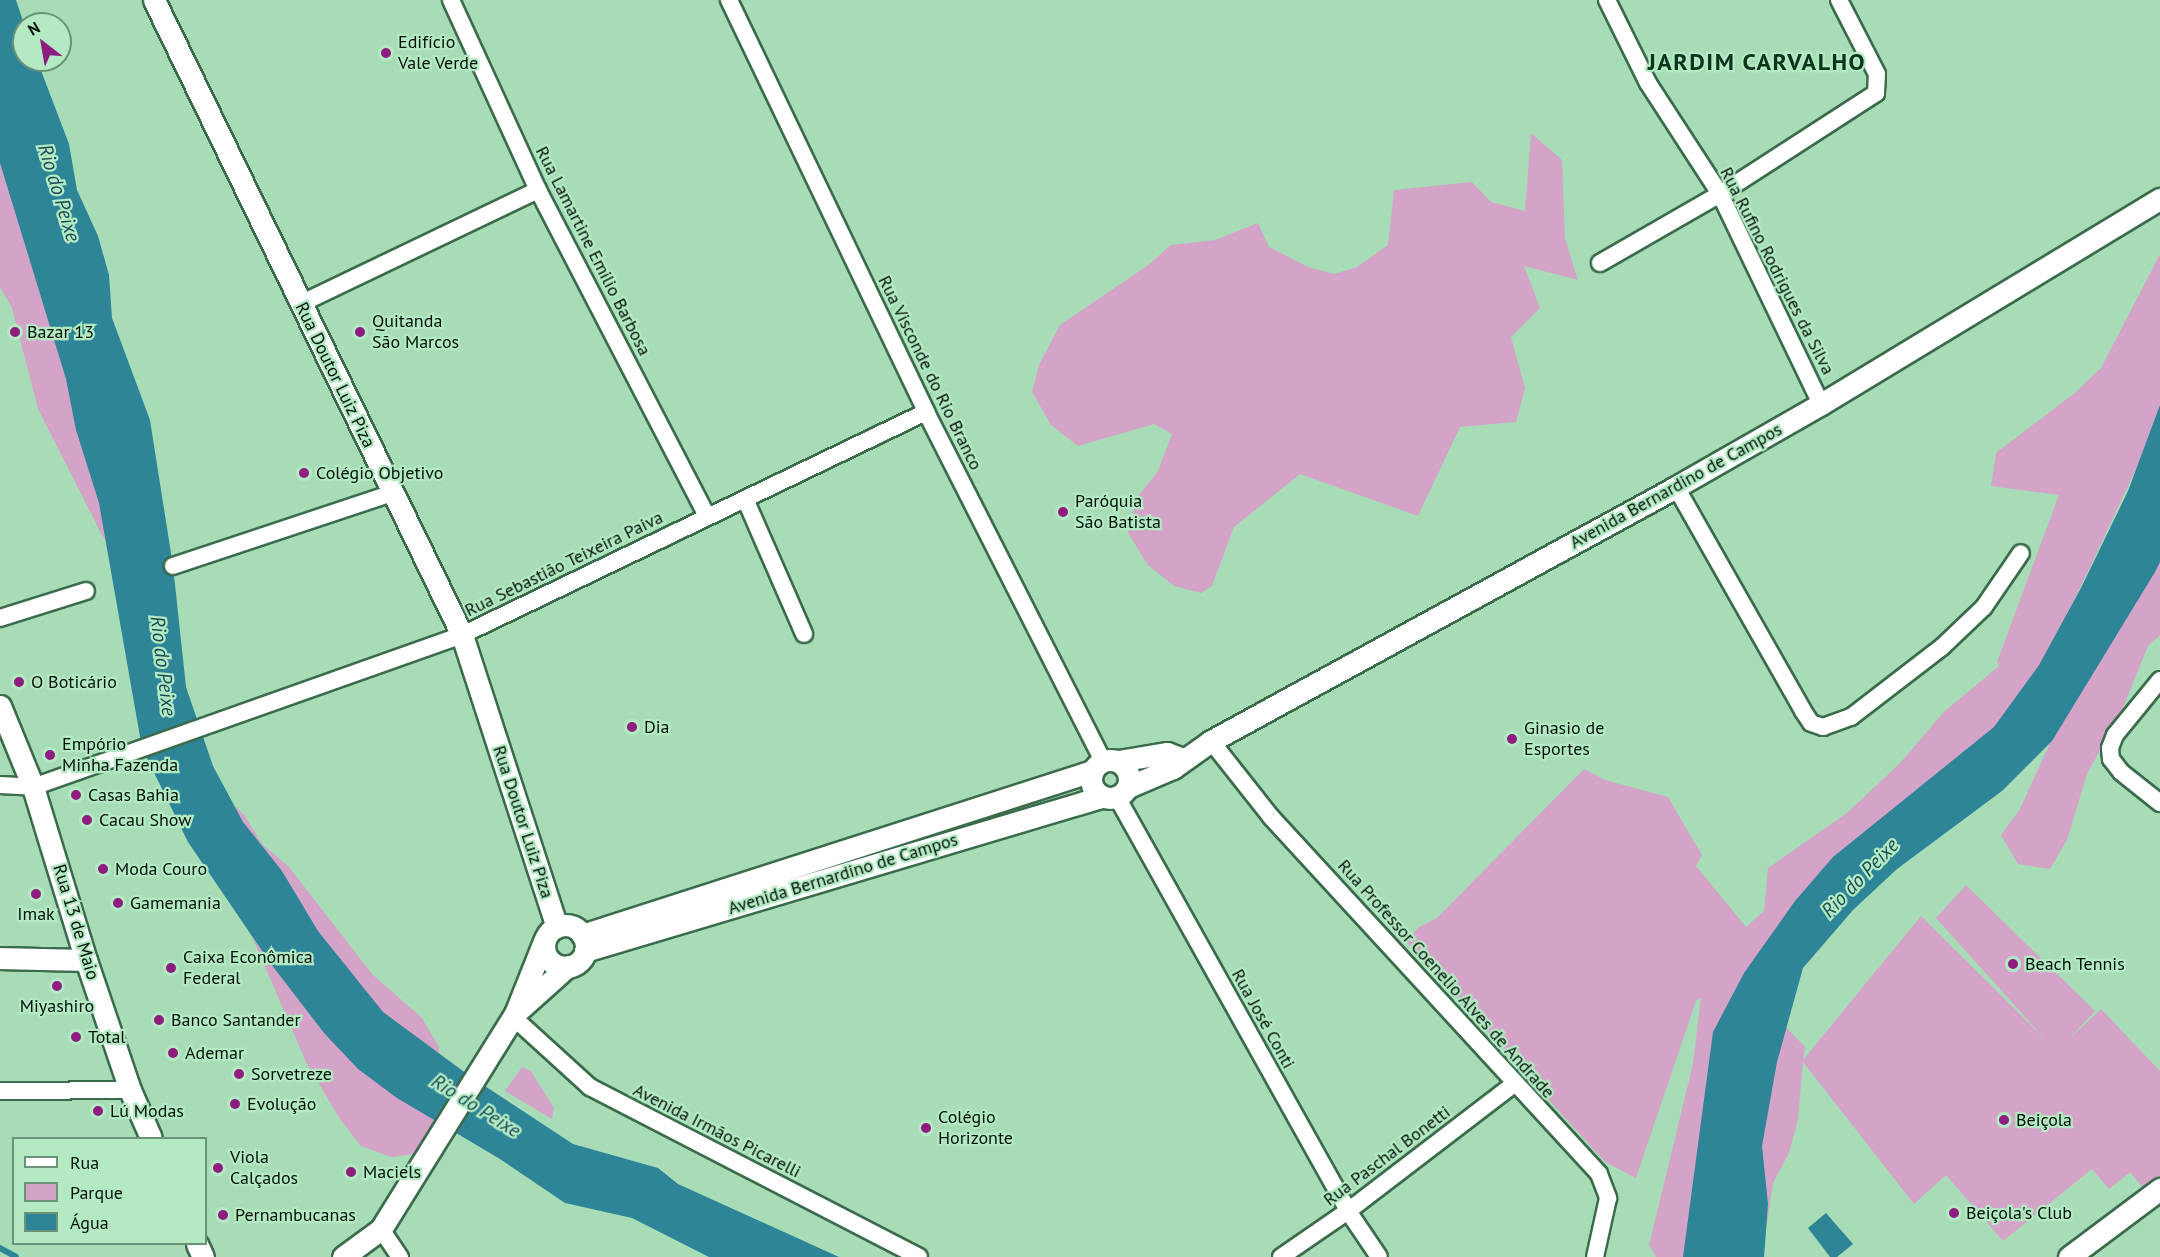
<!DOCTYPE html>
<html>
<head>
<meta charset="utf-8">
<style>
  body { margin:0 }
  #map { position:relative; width:2160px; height:1257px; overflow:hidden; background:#a7dcb7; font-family:"PT Sans",sans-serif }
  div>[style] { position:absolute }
  .green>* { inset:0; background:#d3a4c8 }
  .water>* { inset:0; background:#2d8597 }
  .stream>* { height:6px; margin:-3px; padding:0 3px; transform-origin:3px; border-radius:3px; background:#2d8597 }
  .roads { filter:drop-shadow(2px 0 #3a6c4c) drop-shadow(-2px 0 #3a6c4c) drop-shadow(0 2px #3a6c4c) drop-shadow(0 -2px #3a6c4c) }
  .minor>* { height:16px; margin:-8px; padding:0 8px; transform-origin:8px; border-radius:8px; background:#fff }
  .tertiary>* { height:21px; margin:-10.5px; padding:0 10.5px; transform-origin:10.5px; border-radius:10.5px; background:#fff }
  .tertiary>.ring { margin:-10.5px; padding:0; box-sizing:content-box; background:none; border:21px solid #fff; border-radius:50% }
  .dots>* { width:16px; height:16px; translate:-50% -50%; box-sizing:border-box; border:3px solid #b3eac4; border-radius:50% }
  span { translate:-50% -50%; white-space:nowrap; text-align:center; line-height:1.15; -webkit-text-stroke:4.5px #b3eac4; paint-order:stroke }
  .poi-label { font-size:18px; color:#001106 }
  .left { translate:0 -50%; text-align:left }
  .street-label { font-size:18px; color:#001106 }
  .water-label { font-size:20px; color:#1b4c56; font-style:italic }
  .district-label { font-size:24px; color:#0c341d; font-weight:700; letter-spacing:1.5px }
  .legend { position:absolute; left:12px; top:1137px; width:195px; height:108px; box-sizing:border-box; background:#b3eac4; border:2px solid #6b9378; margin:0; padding:8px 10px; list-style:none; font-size:18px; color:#001106 }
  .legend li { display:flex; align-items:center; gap:12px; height:30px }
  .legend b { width:30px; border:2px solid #6b9378 }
  .north { position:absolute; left:12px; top:12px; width:60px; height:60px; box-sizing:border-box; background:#b3eac4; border:2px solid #6b9378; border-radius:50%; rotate:329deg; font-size:16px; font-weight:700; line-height:24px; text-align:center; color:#001106 }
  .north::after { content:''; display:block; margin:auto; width:21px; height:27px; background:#8e1d7f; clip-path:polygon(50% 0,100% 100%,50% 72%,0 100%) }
</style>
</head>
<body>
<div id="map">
  <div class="green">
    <i style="clip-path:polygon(0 97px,129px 565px,103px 537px,38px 409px,12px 308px,0 287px)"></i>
    <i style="clip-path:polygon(1531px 133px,1562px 160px,1565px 238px,1578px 280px,1524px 266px,1540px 308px,1511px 337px,1525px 388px,1516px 422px,1460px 427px,1418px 516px,1300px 474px,1234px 527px,1212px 586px,1201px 593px,1174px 586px,1148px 565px,1128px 533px,1137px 498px,1158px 471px,1172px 434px,1154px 424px,1078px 446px,1051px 425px,1032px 392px,1039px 365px,1060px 325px,1147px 266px,1171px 245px,1215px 240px,1258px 223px,1269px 247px,1308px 267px,1334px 274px,1357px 267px,1388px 245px,1394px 190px,1472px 182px,1491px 202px,1525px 211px)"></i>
    <i style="clip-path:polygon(2160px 254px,2160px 418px,2026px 703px,1826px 884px,1781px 1022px,1805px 1047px,1803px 1060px,1921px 916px,2045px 1039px,1936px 918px,1966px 885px,2095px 1011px,2068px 1040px,2101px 1009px,2160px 1071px,2160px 1178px,2145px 1190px,2130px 1172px,2109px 1189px,2092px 1169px,2003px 1241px,1946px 1175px,1914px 1204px,1803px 1062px,1798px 1119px,1789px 1153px,1773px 1183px,1762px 1257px,1656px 1257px,1649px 1245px,1693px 1064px,1701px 997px,1696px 1001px,1636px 1178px,1605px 1162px,1406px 941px,1419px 927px,1437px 918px,1584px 769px,1605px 780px,1668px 797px,1702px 855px,1696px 866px,1746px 927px,1764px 911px,1768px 868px,1847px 813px,1900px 763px,1944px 712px,1999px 666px,1997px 662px,2059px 495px,1991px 486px,1996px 453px,2076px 392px,2101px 368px)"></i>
    <i style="clip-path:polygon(2160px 502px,2160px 635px,2148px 646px,2122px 710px,2087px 774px,2067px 840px,2050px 869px,2018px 864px,2001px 835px,2020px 809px)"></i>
    <i style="clip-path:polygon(165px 755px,196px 766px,245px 816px,262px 844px,289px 867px,372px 974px,422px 1018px,439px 1047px,434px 1122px,423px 1153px,391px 1157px,361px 1146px,340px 1119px,306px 1062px,224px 871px,207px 842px,151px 770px)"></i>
    <i style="clip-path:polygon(522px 1067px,531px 1071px,554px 1108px,552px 1119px,505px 1091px)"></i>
  </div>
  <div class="water">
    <i style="clip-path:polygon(0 0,16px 0,24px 24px,24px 60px,37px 60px,69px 144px,77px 190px,98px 236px,109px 275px,112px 318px,150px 420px,173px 566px,186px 687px,213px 766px,243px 822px,282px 871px,318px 931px,383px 1012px,471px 1077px,573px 1144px,658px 1168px,678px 1184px,839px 1257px,709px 1257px,632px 1218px,565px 1203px,500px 1159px,397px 1098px,358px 1069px,324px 1033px,271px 964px,188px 842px,142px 748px,99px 503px,76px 430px,66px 379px,0 163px)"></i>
    <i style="clip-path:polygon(2160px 405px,2160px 562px,2155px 572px,2052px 741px,2002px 791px,1897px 869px,1853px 910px,1803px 968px,1777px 1062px,1762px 1146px,1768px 1204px,1764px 1257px,1683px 1257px,1713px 1032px,1744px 973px,1795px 901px,1833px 857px,1994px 727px,2039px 665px,2081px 588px,2128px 491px)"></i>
    <i style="clip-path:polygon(1826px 1213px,1853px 1244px,1837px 1257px,1830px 1257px,1808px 1228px)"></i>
  </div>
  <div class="stream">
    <i style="left:0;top:1248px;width:18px;rotate:29deg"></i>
  </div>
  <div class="roads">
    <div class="minor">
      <i style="left:451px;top:0;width:209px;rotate:65.4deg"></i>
      <i style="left:538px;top:190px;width:367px;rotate:62.6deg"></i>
      <i style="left:729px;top:0;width:457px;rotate:64.4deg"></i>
      <i style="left:926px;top:412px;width:391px;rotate:63.1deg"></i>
      <i style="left:1607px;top:0;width:93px;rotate:63.7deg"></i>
      <i style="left:1648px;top:83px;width:132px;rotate:57deg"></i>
      <i style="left:1720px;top:194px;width:233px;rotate:64.3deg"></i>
      <i style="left:1600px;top:263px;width:138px;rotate:-29.9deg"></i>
      <i style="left:1720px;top:194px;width:186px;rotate:-32.9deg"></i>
      <i style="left:1876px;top:93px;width:19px;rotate:-87deg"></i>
      <i style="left:1877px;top:74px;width:83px;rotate:-117.2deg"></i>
      <i style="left:300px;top:304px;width:264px;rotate:-25.6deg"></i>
      <i style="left:1676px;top:487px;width:257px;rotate:60.4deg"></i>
      <i style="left:1803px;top:711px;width:14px;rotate:56deg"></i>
      <i style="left:1811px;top:723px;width:13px;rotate:18deg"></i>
      <i style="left:1823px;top:727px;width:30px;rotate:-20deg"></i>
      <i style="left:1851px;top:717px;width:115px;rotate:-37.6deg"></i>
      <i style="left:1942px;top:647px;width:58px;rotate:-43.6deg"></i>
      <i style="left:1984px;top:607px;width:65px;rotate:-55.6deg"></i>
      <i style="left:746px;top:501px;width:145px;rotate:66.4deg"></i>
      <i style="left:173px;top:566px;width:232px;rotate:-18.4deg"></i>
      <i style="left:0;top:618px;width:90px;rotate:-17.4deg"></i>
      <i style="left:2160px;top:680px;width:71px;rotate:129.3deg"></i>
      <i style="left:2115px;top:735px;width:14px;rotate:111deg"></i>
      <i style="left:2110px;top:748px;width:11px;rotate:85deg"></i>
      <i style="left:2111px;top:759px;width:16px;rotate:52deg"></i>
      <i style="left:2121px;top:772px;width:50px;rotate:38.5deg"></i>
      <i style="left:1211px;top:741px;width:97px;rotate:51.7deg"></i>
      <i style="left:1271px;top:817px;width:485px;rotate:47.4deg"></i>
      <i style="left:1599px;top:1174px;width:26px;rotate:69deg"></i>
      <i style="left:1608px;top:1198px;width:60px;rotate:102.4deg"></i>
      <i style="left:0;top:785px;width:33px;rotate:3deg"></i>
      <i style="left:33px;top:787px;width:455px;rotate:-19.5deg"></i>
      <i style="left:462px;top:635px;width:515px;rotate:-25.67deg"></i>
      <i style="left:1117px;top:797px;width:474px;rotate:60.8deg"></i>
      <i style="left:1348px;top:1211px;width:55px;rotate:56deg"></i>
      <i style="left:513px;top:1017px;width:104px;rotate:42.3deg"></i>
      <i style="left:590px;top:1087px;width:370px;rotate:27.3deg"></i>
      <i style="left:0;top:1091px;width:130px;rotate:-0.4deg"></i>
      <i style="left:381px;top:1229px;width:34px;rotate:56deg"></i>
      <i style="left:1281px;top:1257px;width:81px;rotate:-34.5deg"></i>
      <i style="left:1348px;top:1211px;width:209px;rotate:-37.4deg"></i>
    </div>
    <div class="tertiary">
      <i style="left:154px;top:0;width:706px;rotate:64.12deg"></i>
      <i style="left:462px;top:635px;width:307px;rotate:72deg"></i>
      <i style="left:0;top:706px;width:87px;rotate:67.8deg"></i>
      <i style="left:33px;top:787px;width:181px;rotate:73deg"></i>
      <i style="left:86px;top:960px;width:137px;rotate:71.3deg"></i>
      <i style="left:130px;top:1090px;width:52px;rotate:66.4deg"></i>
      <i class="ring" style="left:1091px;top:760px;width:17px;height:17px"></i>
      <i style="left:1118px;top:761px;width:50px;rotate:-9.3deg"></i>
      <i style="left:1167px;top:753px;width:17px;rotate:21deg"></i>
      <i style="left:1128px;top:787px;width:49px;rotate:-22.9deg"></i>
      <i style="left:1173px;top:768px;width:47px;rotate:-35.4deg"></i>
      <i style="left:1211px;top:741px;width:530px;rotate:-28.64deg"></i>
      <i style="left:1676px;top:487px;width:167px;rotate:-29.8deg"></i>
      <i style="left:1821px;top:404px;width:396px;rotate:-31.2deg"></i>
      <i class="ring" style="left:544px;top:925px;width:21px;height:21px"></i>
      <i style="left:582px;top:935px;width:536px;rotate:-17.83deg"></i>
      <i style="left:585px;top:951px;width:538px;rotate:-16.62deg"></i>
      <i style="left:0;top:958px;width:86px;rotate:1.3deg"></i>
      <i style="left:520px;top:1009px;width:64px;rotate:-41.9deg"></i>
      <i style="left:197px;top:1244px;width:14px;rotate:65deg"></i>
      <i style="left:343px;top:1257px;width:47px;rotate:-36.4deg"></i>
      <i style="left:381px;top:1229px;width:253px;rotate:-58.1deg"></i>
      <i style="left:515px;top:1014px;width:79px;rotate:-68.3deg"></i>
      <i style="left:2069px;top:1257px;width:114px;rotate:-36.8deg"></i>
    </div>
  </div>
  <div class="dots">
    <i style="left:386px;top:53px;background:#8e1d7f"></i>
    <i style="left:15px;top:332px;background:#8e1d7f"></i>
    <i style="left:360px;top:332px;background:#8e1d7f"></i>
    <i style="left:304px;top:473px;background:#8e1d7f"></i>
    <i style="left:1063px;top:512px;background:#8e1d7f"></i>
    <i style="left:19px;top:682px;background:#8e1d7f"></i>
    <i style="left:632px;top:727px;background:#8e1d7f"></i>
    <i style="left:1512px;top:739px;background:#8e1d7f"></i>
    <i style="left:50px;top:755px;background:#8e1d7f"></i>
    <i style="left:76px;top:795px;background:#8e1d7f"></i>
    <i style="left:87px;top:820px;background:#8e1d7f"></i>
    <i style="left:103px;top:869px;background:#8e1d7f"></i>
    <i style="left:36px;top:894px;background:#8e1d7f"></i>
    <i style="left:118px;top:903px;background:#8e1d7f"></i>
    <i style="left:2013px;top:964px;background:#8e1d7f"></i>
    <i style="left:171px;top:968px;background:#8e1d7f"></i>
    <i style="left:57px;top:986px;background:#8e1d7f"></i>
    <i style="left:159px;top:1020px;background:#8e1d7f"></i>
    <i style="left:76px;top:1037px;background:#8e1d7f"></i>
    <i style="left:173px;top:1053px;background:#8e1d7f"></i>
    <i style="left:239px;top:1074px;background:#8e1d7f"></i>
    <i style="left:235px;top:1104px;background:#8e1d7f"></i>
    <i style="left:98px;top:1111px;background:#8e1d7f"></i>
    <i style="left:2004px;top:1120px;background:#8e1d7f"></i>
    <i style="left:926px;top:1128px;background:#8e1d7f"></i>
    <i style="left:218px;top:1168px;background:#8e1d7f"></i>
    <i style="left:351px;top:1172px;background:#8e1d7f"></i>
    <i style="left:1954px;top:1213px;background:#8e1d7f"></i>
    <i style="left:223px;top:1215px;background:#8e1d7f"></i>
  </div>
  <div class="poi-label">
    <span class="left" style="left:398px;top:53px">Edifício<br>Vale Verde</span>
    <span class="left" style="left:372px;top:332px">Quitanda<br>São Marcos</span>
    <span class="left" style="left:27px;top:332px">Bazar 13</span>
    <span class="left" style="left:316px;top:473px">Colégio Objetivo</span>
    <span class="left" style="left:1075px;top:512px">Paróquia<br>São Batista</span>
    <span class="left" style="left:31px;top:682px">O Boticário</span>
    <span class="left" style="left:644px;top:727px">Dia</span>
    <span class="left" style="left:1524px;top:739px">Ginasio de<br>Esportes</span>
    <span class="left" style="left:62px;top:755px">Empório<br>Minha Fazenda</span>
    <span class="left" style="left:88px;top:795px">Casas Bahia</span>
    <span class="left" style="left:99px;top:820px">Cacau Show</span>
    <span class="left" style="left:115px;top:869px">Moda Couro</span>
    <span class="left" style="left:130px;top:903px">Gamemania</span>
    <span style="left:36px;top:914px">Imak</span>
    <span class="left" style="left:183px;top:968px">Caixa Econômica<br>Federal</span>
    <span class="left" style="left:2025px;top:964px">Beach Tennis</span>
    <span style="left:57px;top:1006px">Miyashiro</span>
    <span class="left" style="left:171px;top:1020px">Banco Santander</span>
    <span class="left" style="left:88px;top:1037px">Total</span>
    <span class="left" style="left:185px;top:1053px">Ademar</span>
    <span class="left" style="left:251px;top:1074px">Sorvetreze</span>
    <span class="left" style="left:247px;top:1104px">Evolução</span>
    <span class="left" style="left:110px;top:1111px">Lú Modas</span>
    <span class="left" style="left:938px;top:1128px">Colégio<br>Horizonte</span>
    <span class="left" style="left:2016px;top:1120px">Beiçola</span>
    <span class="left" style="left:230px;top:1168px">Viola<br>Calçados</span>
    <span class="left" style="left:363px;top:1172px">Maciels</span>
    <span class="left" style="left:1966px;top:1213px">Beiçola's Club</span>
    <span class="left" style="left:235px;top:1215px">Pernambucanas</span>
  </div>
  <div class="street-label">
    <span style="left:593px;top:251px;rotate:63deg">Rua Lamartine Emilio Barbosa</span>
    <span style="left:1777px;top:271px;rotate:63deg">Rua Rufino Rodrigues da Silva</span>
    <span style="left:930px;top:373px;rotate:64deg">Rua Visconde do Rio Branco</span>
    <span style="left:335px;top:375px;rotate:64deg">Rua Doutor Luiz Piza</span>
    <span style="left:1676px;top:486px;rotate:-29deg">Avenida Bernardino de Campos</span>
    <span style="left:564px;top:564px;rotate:-26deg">Rua Sebastião Teixeira Paiva</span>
    <span style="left:523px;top:822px;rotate:72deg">Rua Doutor Luiz Piza</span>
    <span style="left:843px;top:874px;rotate:-17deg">Avenida Bernardino de Campos</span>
    <span style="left:76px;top:922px;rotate:73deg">Rua 13 de Maio</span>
    <span style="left:1446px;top:979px;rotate:48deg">Rua Professor Coenelio Alves de Andrade</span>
    <span style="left:1263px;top:1019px;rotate:61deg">Rua José Conti</span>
    <span style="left:717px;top:1131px;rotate:27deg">Avenida Irmãos Picarelli</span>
    <span style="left:1387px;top:1156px;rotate:-37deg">Rua Paschal Bonetti</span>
  </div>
  <div class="water-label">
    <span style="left:59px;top:193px;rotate:73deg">Rio do Peixe</span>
    <span style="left:163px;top:666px;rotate:83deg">Rio do Peixe</span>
    <span style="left:1860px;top:878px;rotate:-46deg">Rio do Peixe</span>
    <span style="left:476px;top:1106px;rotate:32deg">Rio do Peixe</span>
  </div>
  <div class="district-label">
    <span style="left:1757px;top:62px">JARDIM CARVALHO</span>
  </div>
  <ul class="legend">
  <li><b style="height:8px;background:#fff"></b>Rua</li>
  <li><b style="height:16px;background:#d3a4c8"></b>Parque</li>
  <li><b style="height:16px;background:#2d8597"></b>Água</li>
  </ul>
  <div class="north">N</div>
</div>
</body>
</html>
